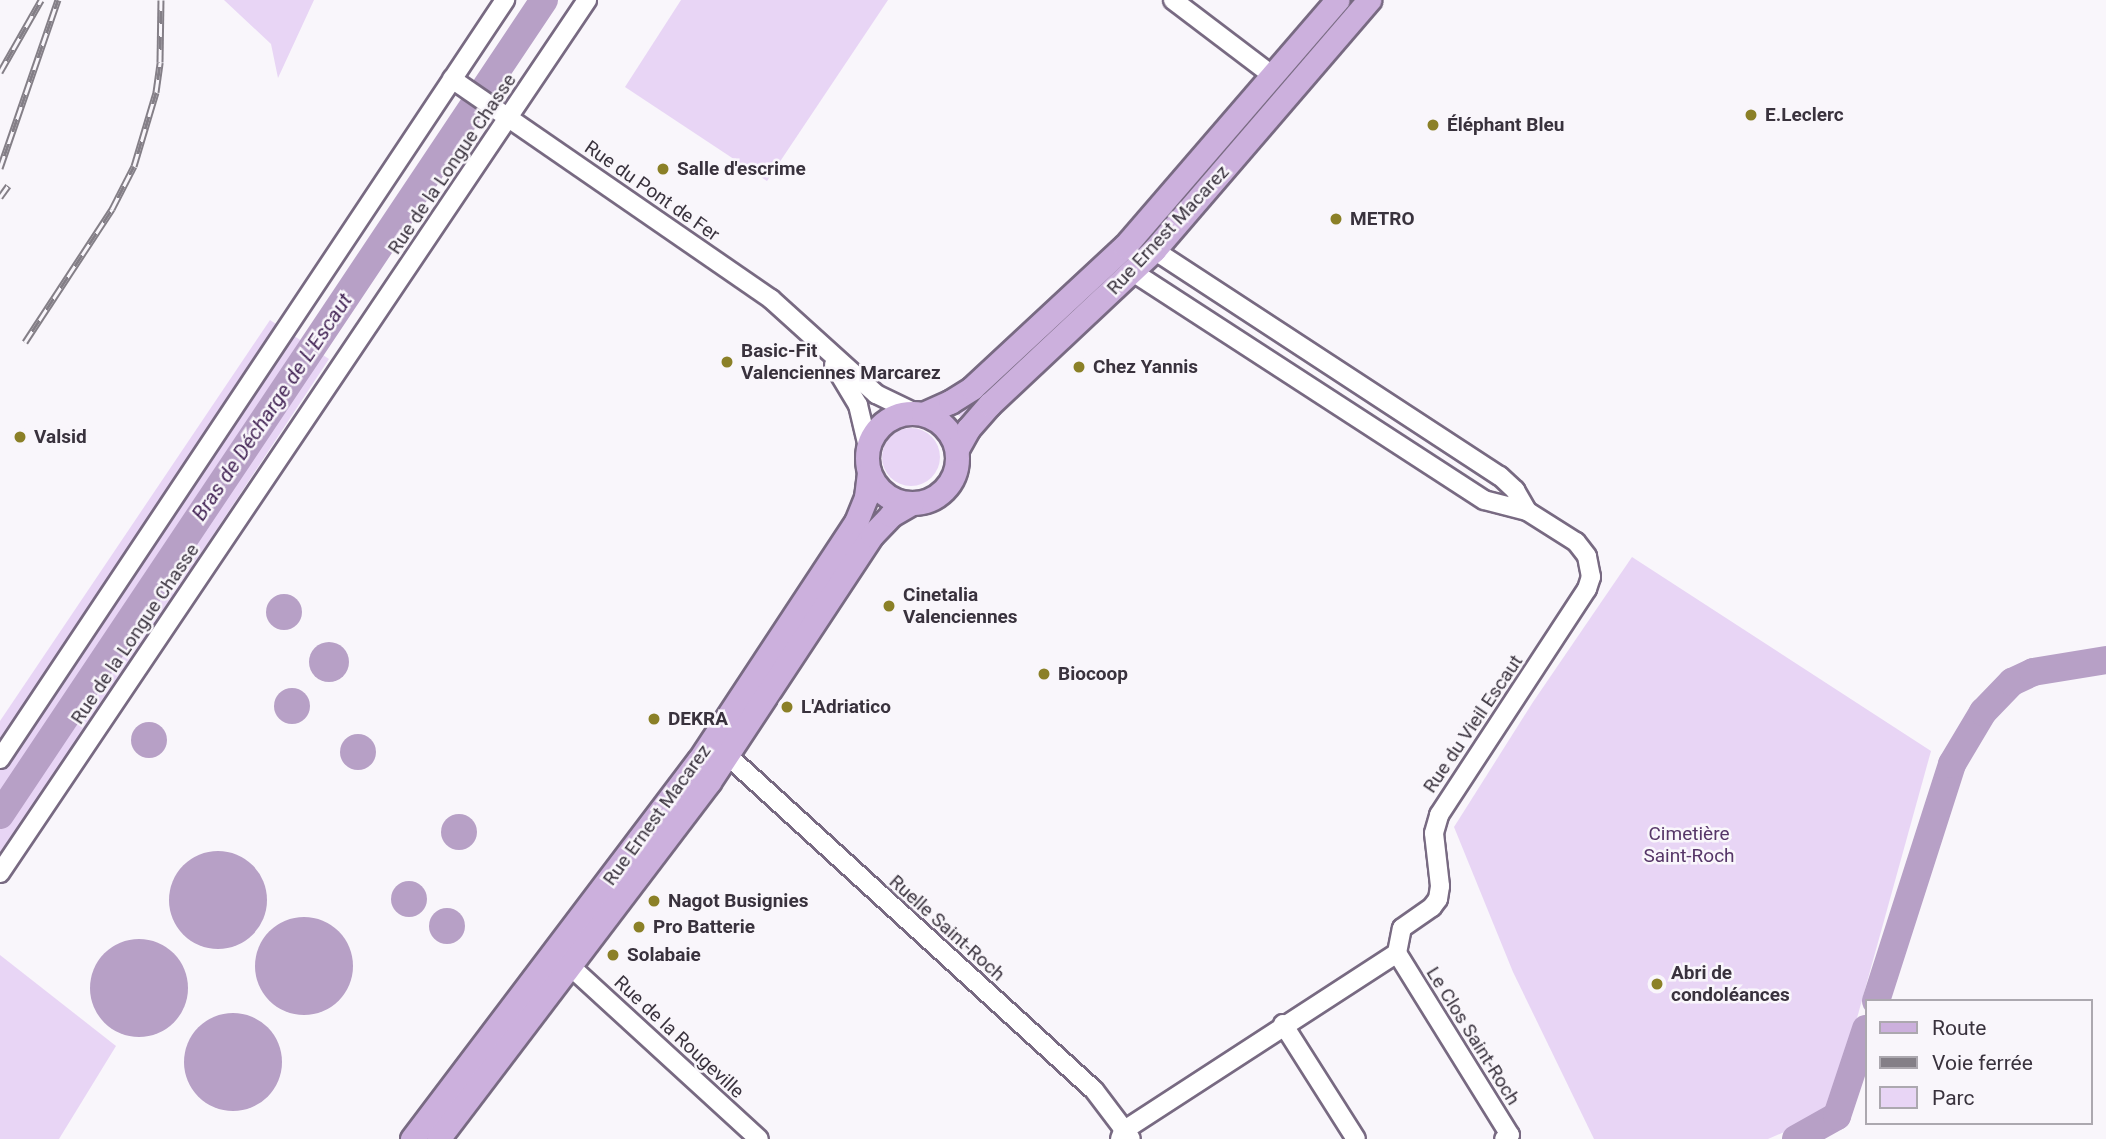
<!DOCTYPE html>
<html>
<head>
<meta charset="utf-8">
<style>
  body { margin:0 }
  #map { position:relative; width:2106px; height:1139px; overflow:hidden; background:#f9f6fb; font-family:Roboto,sans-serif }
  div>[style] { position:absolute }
  .green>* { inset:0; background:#e8d5f5 }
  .round { border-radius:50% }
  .water>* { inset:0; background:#b7a0c6 }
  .river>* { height:28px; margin:-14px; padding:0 14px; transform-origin:14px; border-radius:14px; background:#b7a0c6 }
  .roads { filter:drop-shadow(2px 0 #786a82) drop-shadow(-2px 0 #786a82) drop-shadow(0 2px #786a82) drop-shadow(0 -2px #786a82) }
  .minor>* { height:18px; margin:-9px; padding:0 9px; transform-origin:9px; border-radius:9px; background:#fff }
  .major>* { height:23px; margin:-11.5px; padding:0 11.5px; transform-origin:11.5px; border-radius:11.5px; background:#ccb0dd }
  .major>.ring { margin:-11.5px; padding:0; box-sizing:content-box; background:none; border:23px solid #ccb0dd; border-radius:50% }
  .rail>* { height:7px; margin-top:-3.5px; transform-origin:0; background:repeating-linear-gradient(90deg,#f9f6fb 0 13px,#847f87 0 26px); box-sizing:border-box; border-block:2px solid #847f87 }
  .dots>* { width:19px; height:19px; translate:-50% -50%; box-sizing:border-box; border:4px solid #f9f6fb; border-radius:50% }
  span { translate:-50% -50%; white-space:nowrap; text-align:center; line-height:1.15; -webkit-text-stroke:5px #f9f6fb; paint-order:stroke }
  .poi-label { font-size:19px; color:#39323d; font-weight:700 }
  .left { translate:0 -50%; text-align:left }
  .street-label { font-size:19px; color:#39323d }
  .park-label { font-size:19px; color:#563668 }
  .water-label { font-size:21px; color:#442556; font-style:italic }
  .legend { position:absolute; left:1865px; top:999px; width:228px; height:126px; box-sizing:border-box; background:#f9f6fb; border:2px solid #aca8af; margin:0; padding:9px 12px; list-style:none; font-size:21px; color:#39323d }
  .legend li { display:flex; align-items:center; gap:14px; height:35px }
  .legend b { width:35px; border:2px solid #aca8af }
</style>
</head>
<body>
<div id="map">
  <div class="green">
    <i style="clip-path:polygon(224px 0,314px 0,278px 78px,271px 44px)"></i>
    <i style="clip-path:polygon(681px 0,888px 0,767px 181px,625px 87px)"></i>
    <i style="clip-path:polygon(1259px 105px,1265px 110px,1189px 201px,963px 420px,954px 410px)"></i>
    <i style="clip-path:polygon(270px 320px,329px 359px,0 859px,0 721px)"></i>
    <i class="round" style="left:882px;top:428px;width:58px;height:58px"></i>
    <i style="clip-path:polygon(1632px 557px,1931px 751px,1831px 1112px,1768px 1139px,1594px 1139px,1513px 972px,1454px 827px,1533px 702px)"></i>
    <i style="clip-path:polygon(0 955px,116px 1046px,59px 1139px,0 1139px)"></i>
  </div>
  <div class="water">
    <i class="round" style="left:266px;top:594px;width:36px;height:36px"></i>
    <i class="round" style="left:309px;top:642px;width:40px;height:40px"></i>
    <i class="round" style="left:274px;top:688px;width:36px;height:36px"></i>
    <i class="round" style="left:131px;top:722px;width:36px;height:36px"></i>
    <i class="round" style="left:340px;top:734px;width:36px;height:36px"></i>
    <i class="round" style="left:441px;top:814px;width:36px;height:36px"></i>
    <i class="round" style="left:169px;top:851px;width:98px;height:98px"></i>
    <i class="round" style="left:391px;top:881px;width:36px;height:36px"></i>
    <i class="round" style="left:429px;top:908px;width:36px;height:36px"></i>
    <i class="round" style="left:255px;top:917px;width:98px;height:98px"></i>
    <i class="round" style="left:90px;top:939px;width:98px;height:98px"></i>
    <i class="round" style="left:184px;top:1013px;width:98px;height:98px"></i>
  </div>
  <div class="river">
    <i style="left:0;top:815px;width:980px;rotate:-56.28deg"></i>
    <i style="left:1876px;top:1001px;width:249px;rotate:-72.2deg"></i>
    <i style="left:1952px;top:764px;width:61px;rotate:-59.2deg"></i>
    <i style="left:1983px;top:712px;width:42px;rotate:-46deg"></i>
    <i style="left:2012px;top:682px;width:23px;rotate:-25deg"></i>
    <i style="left:2033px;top:672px;width:74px;rotate:-9.3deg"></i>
    <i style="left:1796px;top:1139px;width:47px;rotate:-29.3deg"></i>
    <i style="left:1837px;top:1116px;width:92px;rotate:-71.6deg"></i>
  </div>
  <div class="roads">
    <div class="minor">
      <i style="left:1173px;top:0;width:126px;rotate:37.2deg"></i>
      <i style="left:452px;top:79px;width:388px;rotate:34.6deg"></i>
      <i style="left:771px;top:299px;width:142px;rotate:42.1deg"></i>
      <i style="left:876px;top:394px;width:41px;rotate:25.9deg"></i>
      <i style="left:1154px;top:250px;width:413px;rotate:33.2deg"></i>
      <i style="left:1500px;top:476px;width:21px;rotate:43deg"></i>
      <i style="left:1515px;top:490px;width:24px;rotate:60deg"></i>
      <i style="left:834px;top:365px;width:47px;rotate:59deg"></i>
      <i style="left:858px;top:405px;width:43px;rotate:76.6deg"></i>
      <i style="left:727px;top:755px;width:497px;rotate:42.4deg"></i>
      <i style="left:1094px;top:1090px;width:61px;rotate:52.9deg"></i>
      <i style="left:0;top:759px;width:912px;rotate:-56.36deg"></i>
      <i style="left:0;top:873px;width:1052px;rotate:-56.08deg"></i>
      <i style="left:1397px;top:953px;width:214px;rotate:58.2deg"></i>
      <i style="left:1510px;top:1135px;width:7px;rotate:146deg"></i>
      <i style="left:570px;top:966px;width:256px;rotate:42.5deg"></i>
      <i style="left:1283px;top:1024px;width:136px;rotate:57.6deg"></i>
      <i style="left:1120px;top:1139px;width:9px;rotate:-69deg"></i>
      <i style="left:1123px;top:1131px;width:327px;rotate:-33deg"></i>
      <i style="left:1397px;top:953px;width:25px;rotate:-79deg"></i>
      <i style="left:1402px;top:928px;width:37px;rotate:-35deg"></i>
      <i style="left:1432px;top:907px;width:10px;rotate:-53deg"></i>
      <i style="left:1438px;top:899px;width:13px;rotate:-81deg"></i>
      <i style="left:1440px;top:886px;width:53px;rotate:-96.5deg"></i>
      <i style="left:1434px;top:833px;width:19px;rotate:-74deg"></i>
      <i style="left:1439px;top:815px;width:270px;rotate:-56.8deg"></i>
      <i style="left:1587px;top:589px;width:13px;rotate:-72deg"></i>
      <i style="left:1591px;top:577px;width:21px;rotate:-101deg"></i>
      <i style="left:1587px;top:556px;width:18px;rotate:-128deg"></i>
      <i style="left:1576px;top:542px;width:58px;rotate:-147.7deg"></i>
      <i style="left:1527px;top:511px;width:44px;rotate:-165.7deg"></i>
      <i style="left:1484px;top:500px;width:419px;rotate:-147deg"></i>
    </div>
    <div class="major">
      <i class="ring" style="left:867px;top:413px;width:67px;height:67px"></i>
      <i style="left:923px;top:414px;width:30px;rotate:-24deg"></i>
      <i style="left:950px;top:402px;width:26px;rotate:-32deg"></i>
      <i style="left:972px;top:388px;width:209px;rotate:-42.9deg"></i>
      <i style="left:1125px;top:246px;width:325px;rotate:-49.2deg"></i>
      <i style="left:957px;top:449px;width:23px;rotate:-61deg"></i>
      <i style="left:968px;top:429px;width:33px;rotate:-49deg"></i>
      <i style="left:990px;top:404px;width:225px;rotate:-43.2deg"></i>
      <i style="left:1154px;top:250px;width:330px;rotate:-49.3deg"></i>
      <i style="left:412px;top:1139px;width:475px;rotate:-52.9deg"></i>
      <i style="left:699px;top:760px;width:285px;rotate:-56.6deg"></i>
      <i style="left:856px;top:522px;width:27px;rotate:-68deg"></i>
      <i style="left:866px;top:497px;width:25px;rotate:-83deg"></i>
      <i style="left:438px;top:1139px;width:448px;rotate:-52.8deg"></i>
      <i style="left:709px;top:782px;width:296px;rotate:-56.6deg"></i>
      <i style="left:872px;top:535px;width:28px;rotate:-46deg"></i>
      <i style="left:891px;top:515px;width:24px;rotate:-30deg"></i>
    </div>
  </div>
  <div class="rail">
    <i style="left:0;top:72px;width:83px;rotate:-60.3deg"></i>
    <i style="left:0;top:168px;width:178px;rotate:-71deg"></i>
    <i style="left:0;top:197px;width:14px;rotate:-54deg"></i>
    <i style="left:25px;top:342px;width:159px;rotate:-56.8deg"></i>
    <i style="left:112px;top:209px;width:48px;rotate:-62.9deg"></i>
    <i style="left:134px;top:166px;width:77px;rotate:-73.4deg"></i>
    <i style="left:156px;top:92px;width:30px;rotate:-82deg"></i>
    <i style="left:160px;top:62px;width:62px;rotate:-89.1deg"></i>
  </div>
  <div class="dots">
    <i style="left:1751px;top:115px;background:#8b8027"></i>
    <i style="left:1433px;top:125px;background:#8b8027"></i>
    <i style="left:663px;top:169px;background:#8b8027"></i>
    <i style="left:1336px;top:219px;background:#8b8027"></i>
    <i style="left:727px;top:362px;background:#8b8027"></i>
    <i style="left:1079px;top:367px;background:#8b8027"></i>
    <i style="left:20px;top:437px;background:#8b8027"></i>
    <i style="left:889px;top:606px;background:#8b8027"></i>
    <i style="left:1044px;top:674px;background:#8b8027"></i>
    <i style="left:787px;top:707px;background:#8b8027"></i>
    <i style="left:654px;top:719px;background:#8b8027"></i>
    <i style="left:654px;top:901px;background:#8b8027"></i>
    <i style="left:639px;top:927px;background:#8b8027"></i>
    <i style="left:613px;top:955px;background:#8b8027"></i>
    <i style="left:1657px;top:984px;background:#8b8027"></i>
  </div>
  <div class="poi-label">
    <span class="left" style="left:1765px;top:115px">E.Leclerc</span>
    <span class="left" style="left:1447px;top:125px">Éléphant Bleu</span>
    <span class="left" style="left:677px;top:169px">Salle d'escrime</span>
    <span class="left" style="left:1350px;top:219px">METRO</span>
    <span class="left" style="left:741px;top:362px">Basic-Fit<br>Valenciennes Marcarez</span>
    <span class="left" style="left:1093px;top:367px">Chez Yannis</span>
    <span class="left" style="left:34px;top:437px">Valsid</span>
    <span class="left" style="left:903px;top:606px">Cinetalia<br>Valenciennes</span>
    <span class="left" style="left:1058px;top:674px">Biocoop</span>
    <span class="left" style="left:801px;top:707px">L'Adriatico</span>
    <span class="left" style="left:668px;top:719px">DEKRA</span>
    <span class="left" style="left:668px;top:901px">Nagot Busignies</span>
    <span class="left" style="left:653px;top:927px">Pro Batterie</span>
    <span class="left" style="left:627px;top:955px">Solabaie</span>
    <span class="left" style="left:1671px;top:984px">Abri de<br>condoléances</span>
  </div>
  <div class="street-label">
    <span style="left:452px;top:164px;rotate:-56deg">Rue de la Longue Chasse</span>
    <span style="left:652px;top:191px;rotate:35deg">Rue du Pont de Fer</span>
    <span style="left:1168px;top:230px;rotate:-47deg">Rue Ernest Macarez</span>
    <span style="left:135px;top:634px;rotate:-56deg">Rue de la Longue Chasse</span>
    <span style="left:1473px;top:724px;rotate:-56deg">Rue du Vieil Escaut</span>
    <span style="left:657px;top:815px;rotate:-54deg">Rue Ernest Macarez</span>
    <span style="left:947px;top:928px;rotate:42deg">Ruelle Saint-Roch</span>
    <span style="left:1473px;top:1036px;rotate:58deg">Le Clos Saint-Roch</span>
    <span style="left:679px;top:1037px;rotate:43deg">Rue de la Rougeville</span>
  </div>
  <div class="park-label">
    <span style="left:1689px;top:845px">Cimetière<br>Saint-Roch</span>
  </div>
  <div class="water-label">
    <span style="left:272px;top:407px;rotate:-56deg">Bras de Décharge de L'Escaut</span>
  </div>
  <ul class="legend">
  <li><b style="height:9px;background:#ccb0dd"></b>Route</li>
  <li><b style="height:9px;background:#847f87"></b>Voie ferrée</li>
  <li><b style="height:19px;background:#e8d5f5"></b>Parc</li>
  </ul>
</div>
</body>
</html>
